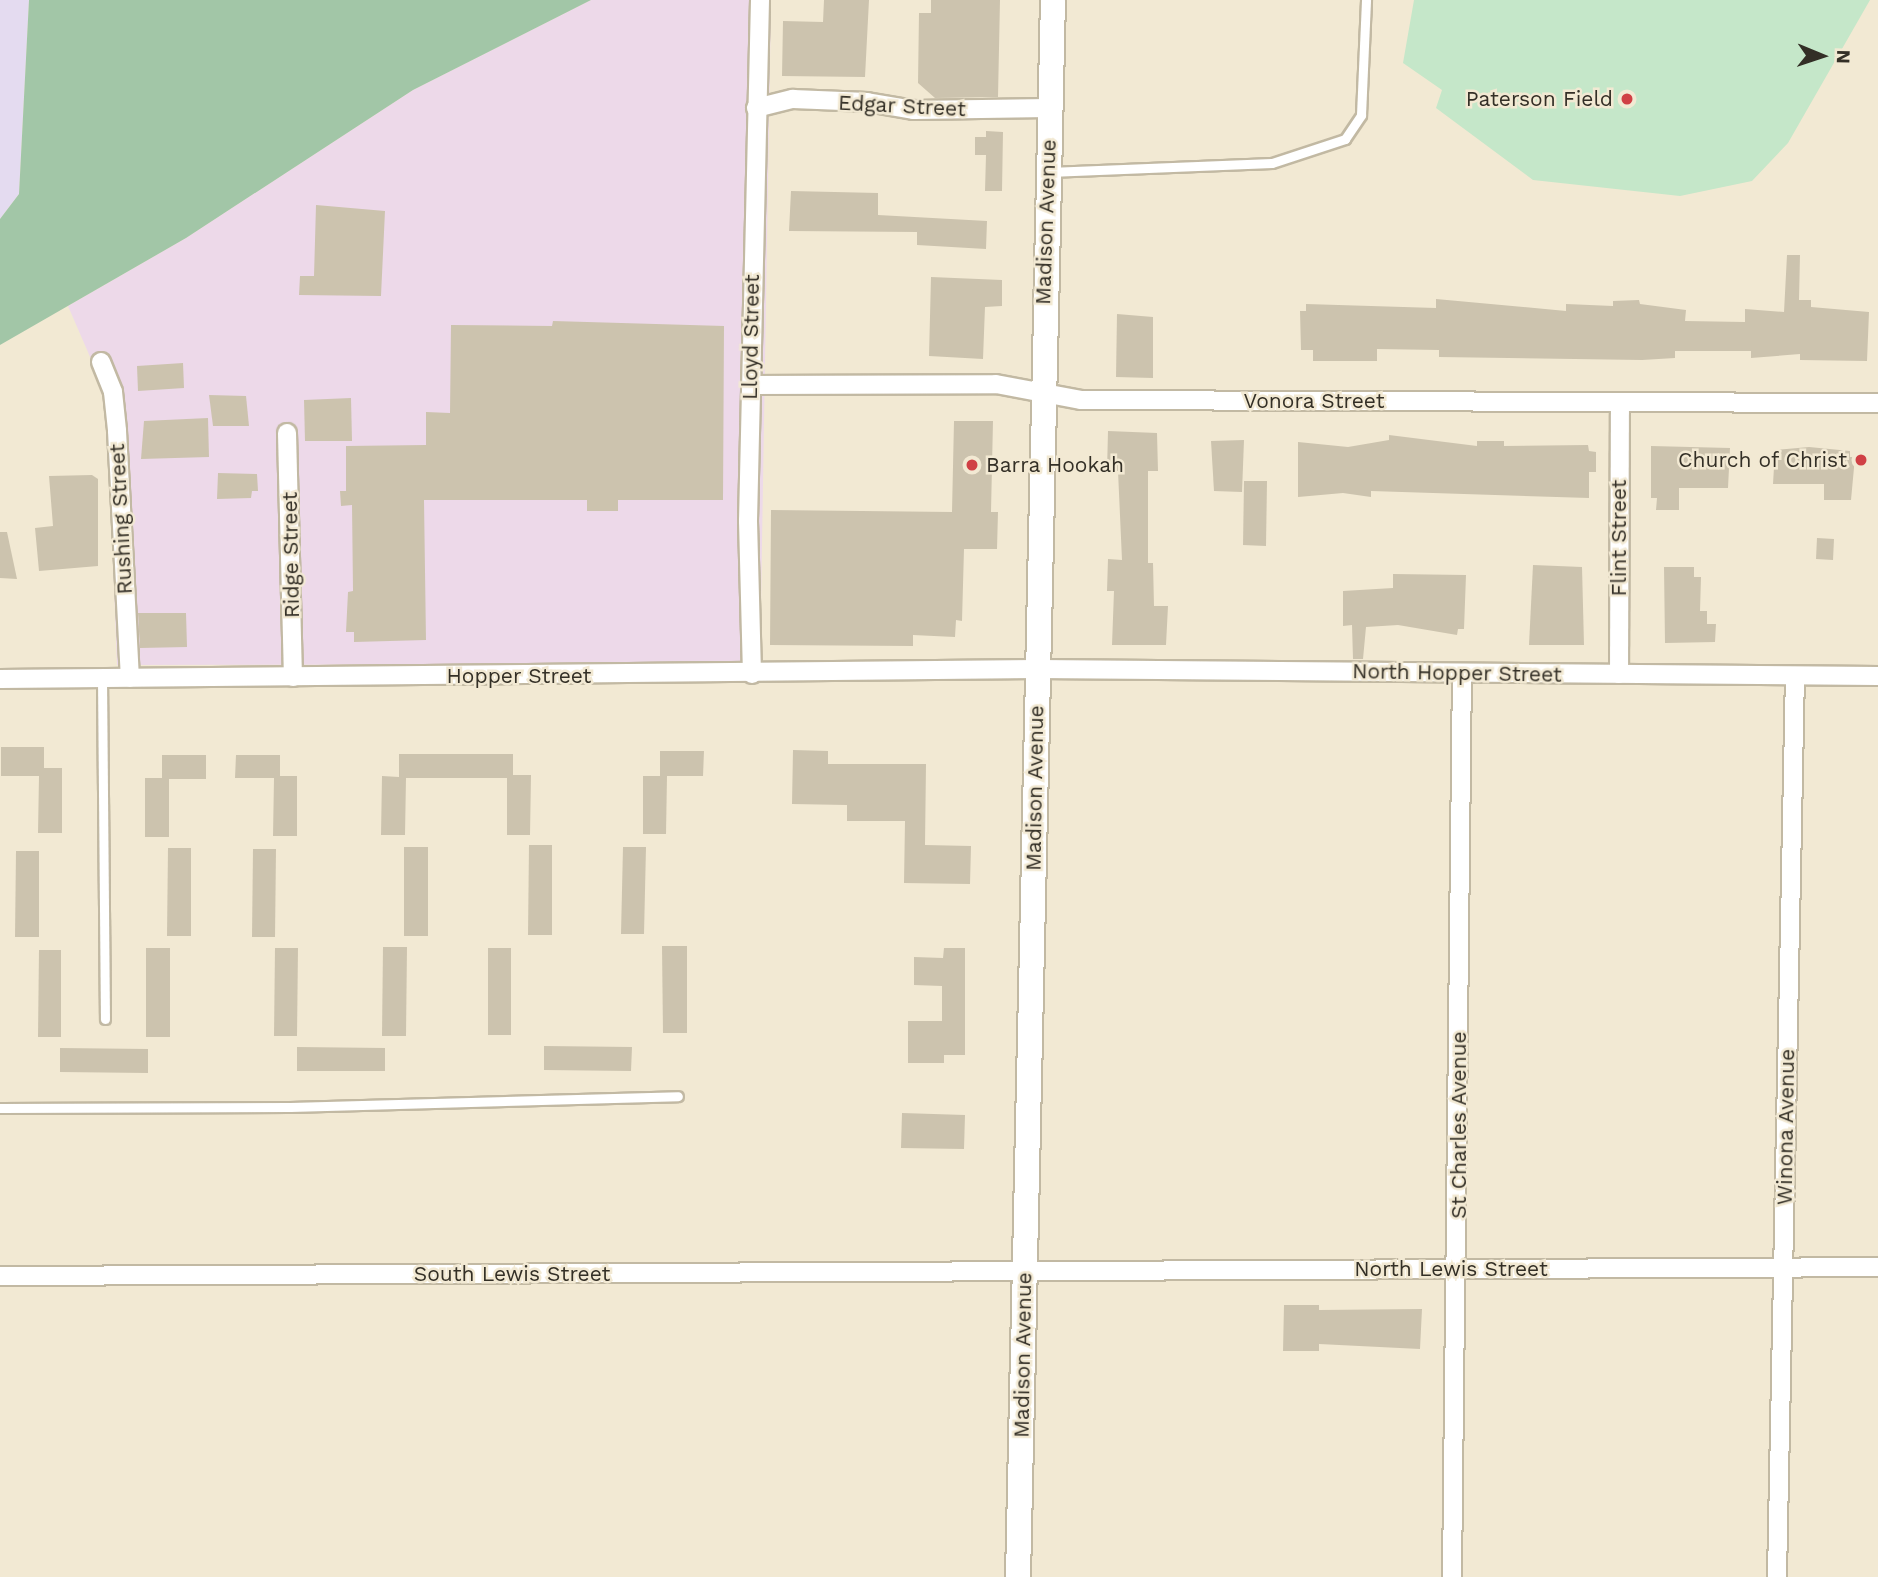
<!DOCTYPE html>
<html>
<head>
<meta charset="utf-8">
<style>
  body { margin:0 }
  #map { position:relative; width:1878px; height:1577px; overflow:hidden; background:#f2e9d3; font-family:"Work Sans",sans-serif }
  div>[style] { position:absolute }
  .industrial>* { inset:0; background:#edd9e9 }
  .education>* { inset:0; background:#e4dbf0 }
  .green>* { inset:0; background:#c5e7c9 }
  .forest>* { inset:0; background:#a2c6a7 }
  .building>* { inset:0; background:#ccc3ae }
  .roads { filter:drop-shadow(2px 0 #c2b9a3) drop-shadow(-2px 0 #c2b9a3) drop-shadow(0 2px #c2b9a3) drop-shadow(0 -2px #c2b9a3) }
  .service>* { height:9px; margin:-4.5px; padding:0 4.5px; transform-origin:4.5px; border-radius:4.5px; background:#fff }
  .minor>* { height:18px; margin:-9px; padding:0 9px; transform-origin:9px; border-radius:9px; background:#fff }
  .secondary>* { height:24px; margin:-12px; padding:0 12px; transform-origin:12px; border-radius:12px; background:#fff }
  .dots>* { width:19px; height:19px; translate:-50% -50%; box-sizing:border-box; border:4px solid #f2e9d3; border-radius:50% }
  span { translate:-50% -50%; white-space:nowrap; text-align:center; line-height:1.15; -webkit-text-stroke:5px #f2e9d3; paint-order:stroke }
  .poi-label { font-size:21px; color:#332f26 }
  .right { translate:-100% -50%; text-align:right }
  .left { translate:0 -50%; text-align:left }
  .street-label { font-size:21px; color:#332f26 }
  .north { position:absolute; left:1787px; top:21px; width:70px; height:70px; -webkit-text-stroke:5px #f2e9d3; paint-order:stroke; rotate:92deg; font-size:19px; font-weight:700; line-height:28px; text-align:center; color:#332f26 }
  .north::after { content:''; display:block; margin:auto; width:24px; height:32px; background:#332f26; clip-path:polygon(50% 0,100% 100%,50% 72%,0 100%) }
</style>
</head>
<body>
<div id="map">
  <div class="industrial">
    <i style="clip-path:polygon(591px 0,771px 0,760px 664px,117px 665px,107px 396px,68px 306px,186px 238px,413px 90px)"></i>
  </div>
  <div class="education">
    <i style="clip-path:polygon(0 0,29px 0,19px 194px,0 219px)"></i>
  </div>
  <div class="green">
    <i style="clip-path:polygon(1414px 0,1870px 0,1788px 143px,1752px 181px,1680px 196px,1533px 180px,1436px 108px,1442px 90px,1403px 63px)"></i>
  </div>
  <div class="forest">
    <i style="clip-path:polygon(29px 0,591px 0,413px 90px,186px 238px,0 345px,0 219px,19px 194px)"></i>
  </div>
  <div class="building">
    <i style="clip-path:polygon(824px 0,869px 0,865px 77px,782px 76px,783px 21px,823px 22px)"></i>
    <i style="clip-path:polygon(931px 0,1000px 0,998px 97px,935px 98px,918px 83px,919px 13px,931px 13px)"></i>
    <i style="clip-path:polygon(986px 131px,1003px 132px,1002px 191px,985px 191px,986px 155px,975px 155px,975px 137px,986px 137px)"></i>
    <i style="clip-path:polygon(791px 191px,878px 193px,878px 215px,987px 221px,986px 249px,917px 245px,917px 232px,789px 231px)"></i>
    <i style="clip-path:polygon(316px 205px,385px 211px,381px 296px,299px 295px,300px 276px,314px 276px)"></i>
    <i style="clip-path:polygon(1787px 255px,1800px 255px,1799px 300px,1811px 300px,1811px 307px,1869px 312px,1867px 361px,1800px 360px,1800px 354px,1751px 358px,1751px 351px,1675px 351px,1675px 358px,1642px 360px,1439px 357px,1439px 350px,1377px 349px,1377px 361px,1313px 361px,1313px 350px,1301px 350px,1300px 311px,1306px 311px,1306px 304px,1436px 308px,1436px 299px,1566px 311px,1566px 304px,1613px 306px,1613px 301px,1639px 300px,1640px 304px,1686px 310px,1685px 321px,1745px 322px,1745px 309px,1784px 312px)"></i>
    <i style="clip-path:polygon(931px 277px,1002px 280px,1002px 306px,985px 307px,983px 359px,929px 356px)"></i>
    <i style="clip-path:polygon(1117px 314px,1153px 317px,1153px 378px,1116px 377px)"></i>
    <i style="clip-path:polygon(553px 321px,724px 326px,723px 500px,618px 500px,618px 511px,587px 511px,587px 500px,424px 500px,426px 640px,354px 642px,354px 632px,346px 632px,348px 592px,353px 591px,352px 505px,341px 506px,340px 491px,346px 491px,346px 446px,426px 445px,426px 412px,450px 413px,451px 325px,552px 326px)"></i>
    <i style="clip-path:polygon(183px 363px,184px 388px,138px 391px,137px 366px)"></i>
    <i style="clip-path:polygon(209px 395px,246px 396px,249px 426px,213px 426px)"></i>
    <i style="clip-path:polygon(351px 398px,352px 441px,305px 441px,304px 400px)"></i>
    <i style="clip-path:polygon(208px 418px,209px 457px,141px 459px,144px 421px)"></i>
    <i style="clip-path:polygon(954px 421px,993px 421px,991px 512px,998px 512px,997px 549px,964px 549px,962px 621px,956px 620px,955px 637px,913px 635px,913px 646px,770px 645px,771px 510px,952px 512px)"></i>
    <i style="clip-path:polygon(1108px 431px,1157px 433px,1158px 471px,1148px 471px,1148px 563px,1153px 563px,1154px 606px,1168px 606px,1166px 645px,1112px 645px,1114px 591px,1107px 591px,1108px 559px,1122px 560px,1118px 471px,1107px 471px)"></i>
    <i style="clip-path:polygon(1389px 435px,1477px 446px,1477px 441px,1504px 441px,1504px 446px,1588px 445px,1589px 451px,1596px 452px,1596px 472px,1589px 472px,1589px 498px,1371px 491px,1371px 497px,1343px 493px,1298px 497px,1298px 442px,1348px 447px,1389px 440px)"></i>
    <i style="clip-path:polygon(1244px 440px,1242px 492px,1214px 491px,1211px 441px)"></i>
    <i style="clip-path:polygon(1651px 446px,1730px 448px,1728px 488px,1679px 488px,1679px 510px,1656px 510px,1657px 498px,1651px 498px)"></i>
    <i style="clip-path:polygon(1809px 447px,1850px 451px,1850px 457px,1855px 457px,1851px 500px,1824px 500px,1824px 484px,1773px 484px,1775px 450px)"></i>
    <i style="clip-path:polygon(218px 473px,257px 474px,258px 491px,252px 491px,251px 498px,217px 499px)"></i>
    <i style="clip-path:polygon(92px 475px,98px 479px,98px 566px,39px 571px,35px 528px,53px 526px,49px 476px)"></i>
    <i style="clip-path:polygon(1244px 481px,1267px 481px,1266px 546px,1243px 545px)"></i>
    <i style="clip-path:polygon(0 532px,7px 532px,17px 579px,0 578px)"></i>
    <i style="clip-path:polygon(1817px 538px,1834px 539px,1833px 560px,1816px 559px)"></i>
    <i style="clip-path:polygon(1533px 565px,1582px 567px,1584px 645px,1529px 645px)"></i>
    <i style="clip-path:polygon(1664px 567px,1694px 567px,1694px 577px,1701px 577px,1700px 611px,1707px 611px,1707px 624px,1716px 624px,1715px 642px,1665px 643px)"></i>
    <i style="clip-path:polygon(1393px 574px,1466px 575px,1464px 629px,1458px 629px,1457px 635px,1398px 625px,1366px 627px,1363px 659px,1353px 659px,1352px 625px,1343px 626px,1343px 591px,1393px 588px)"></i>
    <i style="clip-path:polygon(138px 613px,186px 613px,187px 647px,140px 648px)"></i>
    <i style="clip-path:polygon(1px 747px,44px 747px,44px 768px,62px 768px,62px 833px,38px 833px,39px 776px,1px 776px)"></i>
    <i style="clip-path:polygon(793px 750px,828px 751px,828px 764px,926px 764px,925px 845px,971px 846px,970px 884px,904px 883px,905px 821px,847px 821px,847px 805px,792px 804px)"></i>
    <i style="clip-path:polygon(660px 751px,704px 751px,703px 776px,660px 776px)"></i>
    <i style="clip-path:polygon(399px 754px,513px 754px,513px 775px,531px 775px,530px 835px,507px 835px,507px 778px,406px 778px,405px 835px,381px 835px,382px 776px,399px 777px)"></i>
    <i style="clip-path:polygon(162px 755px,206px 755px,206px 779px,169px 779px,169px 837px,145px 837px,145px 778px,162px 778px)"></i>
    <i style="clip-path:polygon(236px 755px,280px 755px,280px 776px,297px 776px,297px 836px,273px 836px,274px 778px,235px 778px)"></i>
    <i style="clip-path:polygon(643px 776px,667px 776px,666px 834px,643px 834px)"></i>
    <i style="clip-path:polygon(529px 845px,552px 845px,552px 935px,528px 935px)"></i>
    <i style="clip-path:polygon(404px 847px,428px 847px,428px 936px,404px 936px)"></i>
    <i style="clip-path:polygon(623px 847px,646px 847px,644px 934px,621px 934px)"></i>
    <i style="clip-path:polygon(168px 848px,191px 848px,191px 936px,167px 936px)"></i>
    <i style="clip-path:polygon(253px 849px,276px 849px,275px 937px,252px 937px)"></i>
    <i style="clip-path:polygon(16px 851px,39px 851px,39px 937px,15px 937px)"></i>
    <i style="clip-path:polygon(662px 946px,687px 946px,687px 1033px,663px 1033px)"></i>
    <i style="clip-path:polygon(383px 947px,407px 947px,406px 1036px,382px 1036px)"></i>
    <i style="clip-path:polygon(146px 948px,170px 948px,170px 1037px,146px 1037px)"></i>
    <i style="clip-path:polygon(275px 948px,298px 948px,297px 1036px,274px 1036px)"></i>
    <i style="clip-path:polygon(488px 948px,511px 948px,511px 1035px,488px 1035px)"></i>
    <i style="clip-path:polygon(944px 948px,965px 948px,965px 1055px,944px 1055px,944px 1063px,908px 1063px,908px 1021px,942px 1021px,942px 986px,914px 985px,914px 957px,943px 958px)"></i>
    <i style="clip-path:polygon(39px 950px,61px 950px,61px 1037px,38px 1037px)"></i>
    <i style="clip-path:polygon(544px 1046px,632px 1047px,631px 1071px,544px 1070px)"></i>
    <i style="clip-path:polygon(297px 1047px,385px 1048px,385px 1071px,297px 1071px)"></i>
    <i style="clip-path:polygon(60px 1048px,148px 1049px,148px 1073px,60px 1072px)"></i>
    <i style="clip-path:polygon(902px 1113px,965px 1115px,964px 1149px,901px 1148px)"></i>
    <i style="clip-path:polygon(1284px 1305px,1319px 1305px,1319px 1310px,1422px 1309px,1420px 1349px,1319px 1344px,1319px 1351px,1283px 1351px)"></i>
  </div>
  <div class="roads">
    <div class="service">
      <i style="left:1049px;top:172px;width:223px;rotate:-2.3deg"></i>
      <i style="left:1272px;top:163px;width:77px;rotate:-18.2deg"></i>
      <i style="left:1345px;top:139px;width:29px;rotate:-56deg"></i>
      <i style="left:1361px;top:115px;width:115px;rotate:-87.5deg"></i>
      <i style="left:102px;top:678px;width:341px;rotate:89.5deg"></i>
      <i style="left:0;top:1108px;width:290px;rotate:-0.2deg"></i>
      <i style="left:290px;top:1107px;width:388px;rotate:-1.6deg"></i>
    </div>
    <div class="minor">
      <i style="left:756px;top:108px;width:38px;rotate:-14deg"></i>
      <i style="left:793px;top:99px;width:74px;rotate:2.3deg"></i>
      <i style="left:867px;top:102px;width:48px;rotate:9.7deg"></i>
      <i style="left:914px;top:110px;width:135px;rotate:-0.8deg"></i>
      <i style="left:101px;top:362px;width:32px;rotate:68deg"></i>
      <i style="left:113px;top:392px;width:39px;rotate:84deg"></i>
      <i style="left:117px;top:431px;width:247px;rotate:87deg"></i>
      <i style="left:751px;top:385px;width:245px;rotate:-0.2deg"></i>
      <i style="left:996px;top:384px;width:86px;rotate:10.7deg"></i>
      <i style="left:1081px;top:400px;width:797px;rotate:0.22deg"></i>
      <i style="left:287px;top:433px;width:244px;rotate:88.6deg"></i>
      <i style="left:752px;top:674px;width:153px;rotate:-91.5deg"></i>
      <i style="left:748px;top:521px;width:521px;rotate:-88.68deg"></i>
      <i style="left:1619px;top:674px;width:272px;rotate:-89.8deg"></i>
      <i style="left:0;top:679px;width:1037px;rotate:-0.55deg"></i>
      <i style="left:1037px;top:669px;width:841px;rotate:0.48deg"></i>
      <i style="left:0;top:1276px;width:1878px;rotate:-0.27deg"></i>
      <i style="left:1452px;top:1577px;width:904px;rotate:-89.37deg"></i>
      <i style="left:1777px;top:1577px;width:901px;rotate:-88.86deg"></i>
    </div>
    <div class="secondary">
      <i style="left:1018px;top:1577px;width:1577px;rotate:-88.73deg"></i>
    </div>
  </div>
  <div class="dots">
    <i style="left:1627px;top:99px;background:#d04045"></i>
    <i style="left:1861px;top:460px;background:#d04045"></i>
    <i style="left:972px;top:465px;background:#d04045"></i>
  </div>
  <div class="poi-label">
    <span class="right" style="left:1613px;top:99px">Paterson Field</span>
    <span class="right" style="left:1847px;top:460px">Church of Christ</span>
    <span class="left" style="left:986px;top:465px">Barra Hookah</span>
  </div>
  <div class="street-label">
    <span style="left:902px;top:106px;rotate:3deg">Edgar Street</span>
    <span style="left:1046px;top:222px;rotate:-88deg">Madison Avenue</span>
    <span style="left:751px;top:337px;rotate:-89deg">Lloyd Street</span>
    <span style="left:1314px;top:401px">Vonora Street</span>
    <span style="left:121px;top:519px;rotate:-93deg">Rushing Street</span>
    <span style="left:1619px;top:538px;rotate:-90deg">Flint Street</span>
    <span style="left:291px;top:555px;rotate:-91deg">Ridge Street</span>
    <span style="left:1457px;top:673px;rotate:1deg">North Hopper Street</span>
    <span style="left:519px;top:676px">Hopper Street</span>
    <span style="left:1035px;top:788px;rotate:-89deg">Madison Avenue</span>
    <span style="left:1459px;top:1125px;rotate:-90deg">St Charles Avenue</span>
    <span style="left:1786px;top:1127px;rotate:-89deg">Winona Avenue</span>
    <span style="left:1451px;top:1269px">North Lewis Street</span>
    <span style="left:512px;top:1274px">South Lewis Street</span>
    <span style="left:1023px;top:1355px;rotate:-89deg">Madison Avenue</span>
  </div>
  <div class="north">N</div>
</div>
</body>
</html>
